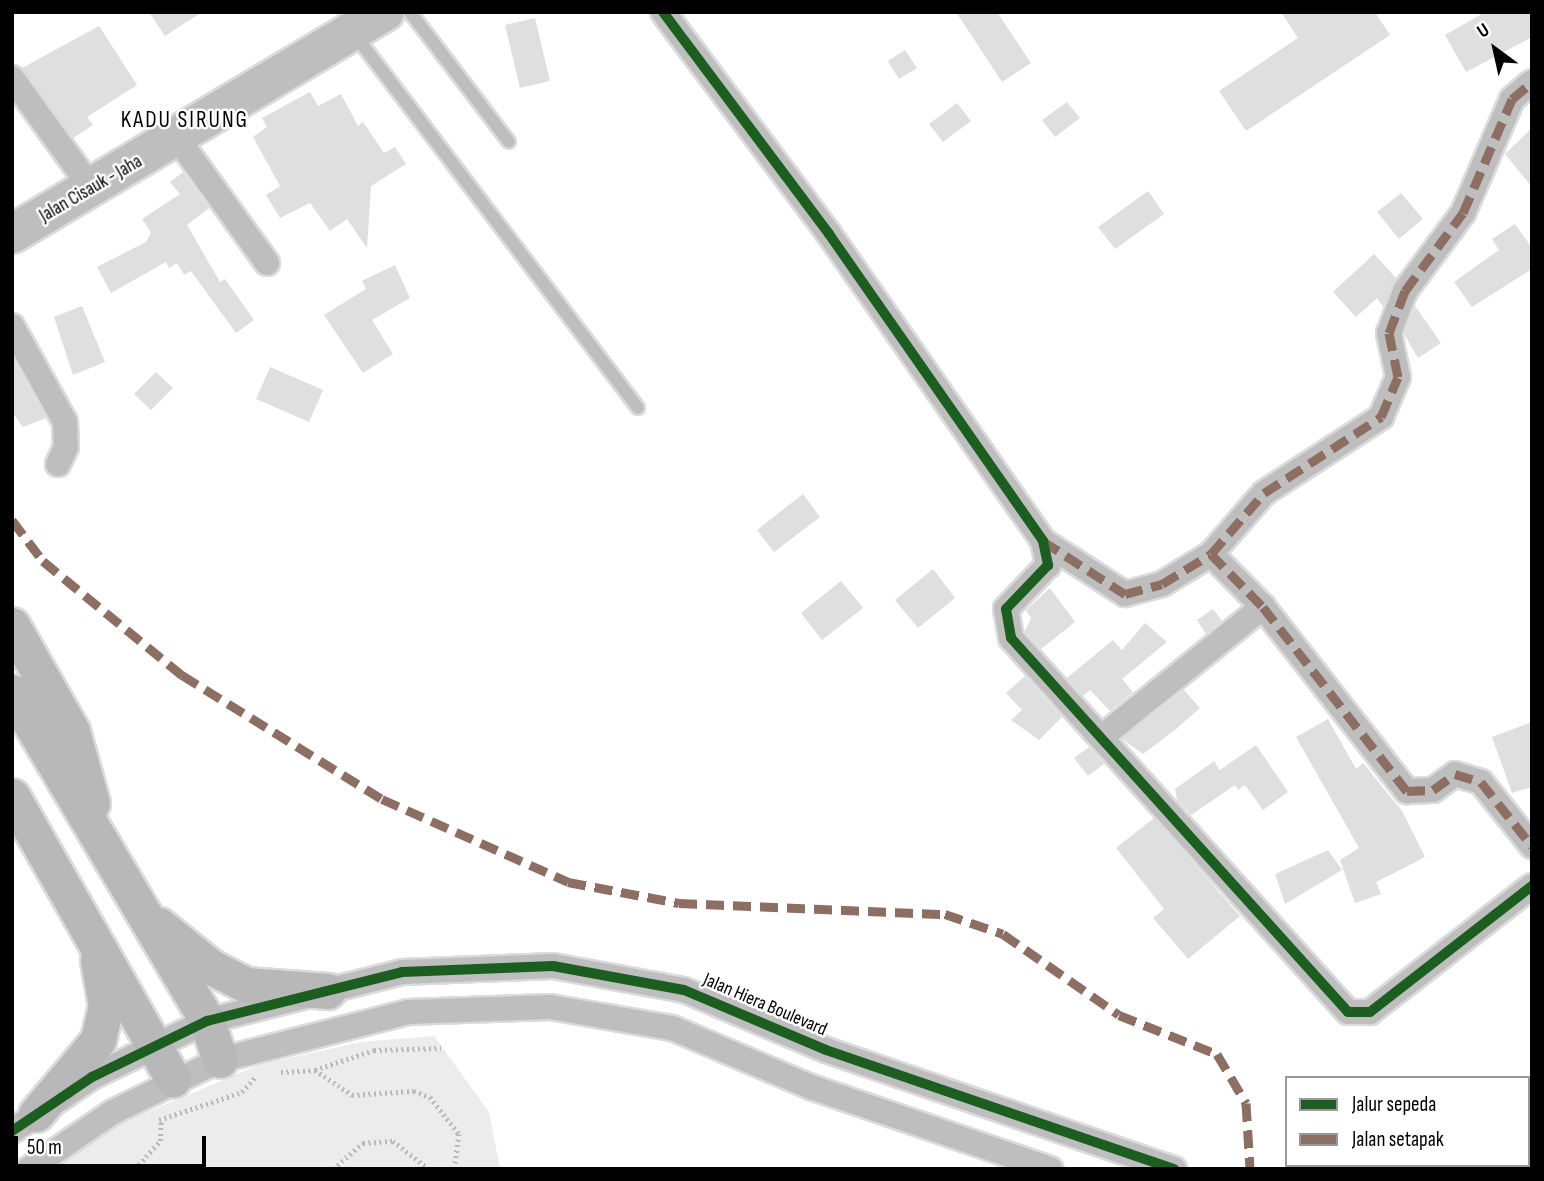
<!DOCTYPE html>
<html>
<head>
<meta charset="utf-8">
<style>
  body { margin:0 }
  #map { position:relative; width:1544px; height:1181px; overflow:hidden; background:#fff; font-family:"Sofia Sans Condensed",sans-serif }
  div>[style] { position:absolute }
  .green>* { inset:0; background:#ececec }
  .building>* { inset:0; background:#dfdfdf }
  .path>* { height:4.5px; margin-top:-2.25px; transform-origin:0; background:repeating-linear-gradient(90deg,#b9b9b9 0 2px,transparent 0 5.5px) }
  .roads { filter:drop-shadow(2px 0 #dbdbdb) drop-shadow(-2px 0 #dbdbdb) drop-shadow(0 2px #dbdbdb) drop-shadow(0 -2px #dbdbdb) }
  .service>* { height:12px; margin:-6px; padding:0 6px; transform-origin:6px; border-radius:6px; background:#bebebe }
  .minor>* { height:24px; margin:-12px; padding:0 12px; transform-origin:12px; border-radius:12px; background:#bebebe }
  .secondary>* { height:35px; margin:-17.5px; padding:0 17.5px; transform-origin:17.5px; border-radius:17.5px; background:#b8b8b8 }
  .primary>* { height:38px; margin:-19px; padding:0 19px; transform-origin:19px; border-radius:19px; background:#bebebe }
  .quiet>* { height:9px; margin-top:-4.5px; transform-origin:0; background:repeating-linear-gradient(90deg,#8d6e63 0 18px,transparent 0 27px) }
  .cycleway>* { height:10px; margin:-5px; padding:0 5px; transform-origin:5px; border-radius:5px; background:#1b5e20 }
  span { translate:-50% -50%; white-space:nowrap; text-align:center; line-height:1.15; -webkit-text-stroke:5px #fff; paint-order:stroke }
  .street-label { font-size:19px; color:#000 }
  .quarter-label { font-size:23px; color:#000; letter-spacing:2px }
  .frame { position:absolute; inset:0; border:14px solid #000; pointer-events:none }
  .legend { position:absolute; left:1285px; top:1076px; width:245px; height:91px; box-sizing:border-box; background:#fff; border:2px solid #999; margin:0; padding:9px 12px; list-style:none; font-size:21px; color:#000 }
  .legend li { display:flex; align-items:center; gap:14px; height:35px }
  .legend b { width:35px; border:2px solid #999 }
  .north { position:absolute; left:1460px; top:14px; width:70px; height:70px; -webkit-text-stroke:5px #fff; paint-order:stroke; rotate:327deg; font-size:19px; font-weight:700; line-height:28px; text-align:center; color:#000 }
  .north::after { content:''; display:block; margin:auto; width:24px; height:32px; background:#000; clip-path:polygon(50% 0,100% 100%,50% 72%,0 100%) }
  .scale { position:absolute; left:14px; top:1136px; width:192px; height:32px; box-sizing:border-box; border:4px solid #000; border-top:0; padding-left:9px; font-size:21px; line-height:24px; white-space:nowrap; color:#000; -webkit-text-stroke:5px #fff; paint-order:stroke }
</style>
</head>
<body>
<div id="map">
  <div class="green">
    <i style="clip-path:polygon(434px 1036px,489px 1112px,500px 1169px,39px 1169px,88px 1137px,259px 1065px,360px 1042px)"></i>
  </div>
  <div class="building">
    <i style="clip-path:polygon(149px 12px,202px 12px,165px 36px)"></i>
    <i style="clip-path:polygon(956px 12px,997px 12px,1031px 63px,1002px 82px)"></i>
    <i style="clip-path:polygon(1281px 12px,1375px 12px,1390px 35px,1246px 131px,1219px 91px,1298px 38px)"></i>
    <i style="clip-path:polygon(1485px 12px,1532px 12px,1532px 37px,1466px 72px,1445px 35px)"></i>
    <i style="clip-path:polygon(535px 18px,550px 81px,520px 88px,505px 25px)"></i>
    <i style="clip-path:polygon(99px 26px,137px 85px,87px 117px,93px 125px,73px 138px,22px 68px)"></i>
    <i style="clip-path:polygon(905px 50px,917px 68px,899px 79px,888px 61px)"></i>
    <i style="clip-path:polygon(310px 92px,318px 106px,341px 94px,358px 126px,363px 122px,384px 153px,395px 147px,406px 164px,371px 186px,367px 248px,347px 219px,330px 231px,310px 203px,280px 218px,266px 195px,280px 186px,253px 137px,267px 127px,262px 118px)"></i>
    <i style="clip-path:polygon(1067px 102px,1080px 118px,1055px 137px,1042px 120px)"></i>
    <i style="clip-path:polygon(957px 103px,971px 121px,943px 142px,929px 124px)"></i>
    <i style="clip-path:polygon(1532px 128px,1532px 187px,1505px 154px)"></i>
    <i style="clip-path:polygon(183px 172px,209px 208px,187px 225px,220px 282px,225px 279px,254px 320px,236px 333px,191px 271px,184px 275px,177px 263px,169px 268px,166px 262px,111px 293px,97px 267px,146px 242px,151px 233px,142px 219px,180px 194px,170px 182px)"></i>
    <i style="clip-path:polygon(1148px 191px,1164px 214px,1115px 249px,1098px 227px)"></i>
    <i style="clip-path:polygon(1401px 193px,1423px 219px,1399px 239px,1377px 212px)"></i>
    <i style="clip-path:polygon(1515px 224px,1532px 248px,1532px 269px,1472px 307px,1454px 282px,1499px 250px,1492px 239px)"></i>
    <i style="clip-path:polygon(1374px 254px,1396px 278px,1383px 307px,1377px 298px,1356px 317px,1333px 292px)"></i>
    <i style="clip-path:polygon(395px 265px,410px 298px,372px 320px,393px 354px,363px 373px,324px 315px,366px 289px,362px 281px)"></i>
    <i style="clip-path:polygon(82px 306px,105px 362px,73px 375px,54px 317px)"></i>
    <i style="clip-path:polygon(1415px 306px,1441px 343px,1418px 358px,1404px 334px)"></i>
    <i style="clip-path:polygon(12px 357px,46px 418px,23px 427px,12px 412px)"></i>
    <i style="clip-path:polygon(270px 367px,323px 390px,309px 422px,256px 399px)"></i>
    <i style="clip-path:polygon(156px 372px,173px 388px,151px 410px,134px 394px)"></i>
    <i style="clip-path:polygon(803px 494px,820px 517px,774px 552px,757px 530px)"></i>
    <i style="clip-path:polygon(933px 569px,955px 598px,918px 628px,895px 600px)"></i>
    <i style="clip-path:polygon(841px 581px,863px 608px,822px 640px,801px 613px)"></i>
    <i style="clip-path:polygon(1050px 588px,1075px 622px,1041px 649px,1025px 631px,1031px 618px,1026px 610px)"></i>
    <i style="clip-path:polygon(1213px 609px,1222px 621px,1206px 634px,1197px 620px)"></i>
    <i style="clip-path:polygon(1145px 623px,1167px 642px,1122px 679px,1133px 692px,1110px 711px,1090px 690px,1083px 696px,1067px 678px,1113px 640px,1122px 650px)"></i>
    <i style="clip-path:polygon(1025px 676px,1062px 717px,1039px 740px,1011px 720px,1022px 710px,1006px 693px)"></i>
    <i style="clip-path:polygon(1184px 690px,1200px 708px,1175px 730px,1143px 754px,1122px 739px)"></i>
    <i style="clip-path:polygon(1328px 719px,1356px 769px,1363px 763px,1402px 811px,1425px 857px,1376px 882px,1381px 894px,1355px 903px,1340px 860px,1359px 848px,1296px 737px)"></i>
    <i style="clip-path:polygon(1532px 722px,1532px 787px,1512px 793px,1492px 737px)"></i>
    <i style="clip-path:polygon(1256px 745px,1288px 792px,1263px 810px,1245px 785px,1238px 790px,1235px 785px,1191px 815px,1177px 800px,1175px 789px,1214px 761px,1220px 770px)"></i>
    <i style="clip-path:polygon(1089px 747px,1104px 764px,1088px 776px,1074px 758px)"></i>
    <i style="clip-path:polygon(1154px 818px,1240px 916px,1188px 959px,1153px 918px,1164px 909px,1116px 848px)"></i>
    <i style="clip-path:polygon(1328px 850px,1342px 870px,1285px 904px,1275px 874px)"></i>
  </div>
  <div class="path">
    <i style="left:315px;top:1070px;width:45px;rotate:34deg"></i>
    <i style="left:352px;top:1095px;width:62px;rotate:-3.7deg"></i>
    <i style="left:414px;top:1091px;width:17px;rotate:21deg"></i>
    <i style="left:430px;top:1097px;width:47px;rotate:51.9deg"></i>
    <i style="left:459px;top:1134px;width:35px;rotate:97deg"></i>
    <i style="left:281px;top:1072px;width:34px;rotate:-3deg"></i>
    <i style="left:315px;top:1070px;width:62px;rotate:-18.7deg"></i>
    <i style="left:374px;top:1050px;width:67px;rotate:-1.7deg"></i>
    <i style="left:159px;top:1120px;width:88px;rotate:-18.6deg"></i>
    <i style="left:242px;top:1092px;width:21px;rotate:-49deg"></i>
    <i style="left:135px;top:1169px;width:38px;rotate:-48deg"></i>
    <i style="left:160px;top:1141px;width:22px;rotate:-87deg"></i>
    <i style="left:333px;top:1169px;width:40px;rotate:-41deg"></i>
    <i style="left:363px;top:1143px;width:30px;rotate:-4deg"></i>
    <i style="left:393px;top:1141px;width:46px;rotate:37.9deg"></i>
  </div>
  <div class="roads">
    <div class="service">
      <i style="left:410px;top:12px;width:163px;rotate:52.7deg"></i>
      <i style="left:355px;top:35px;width:468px;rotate:52.8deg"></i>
    </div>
    <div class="minor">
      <i style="left:663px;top:12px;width:277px;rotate:53.2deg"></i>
      <i style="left:829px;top:234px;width:374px;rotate:55.1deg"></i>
      <i style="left:1043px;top:541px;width:25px;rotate:78deg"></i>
      <i style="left:1048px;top:565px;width:61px;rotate:133.7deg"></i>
      <i style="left:1006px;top:609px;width:29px;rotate:80deg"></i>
      <i style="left:1011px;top:638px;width:503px;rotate:47.98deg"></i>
      <i style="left:1348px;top:1012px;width:22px"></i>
      <i style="left:1370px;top:1012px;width:205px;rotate:-37.9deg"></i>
      <i style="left:12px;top:78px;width:137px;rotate:54.2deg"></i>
      <i style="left:177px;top:138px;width:154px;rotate:54.2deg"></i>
      <i style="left:12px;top:326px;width:110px;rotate:61.1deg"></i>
      <i style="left:65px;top:422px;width:25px;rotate:88deg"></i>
      <i style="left:66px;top:447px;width:19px;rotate:115deg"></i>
      <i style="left:1043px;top:541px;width:98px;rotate:32.9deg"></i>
      <i style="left:1125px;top:594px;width:38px;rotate:-15deg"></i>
      <i style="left:1162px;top:584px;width:57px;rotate:-31.5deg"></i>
      <i style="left:1211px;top:554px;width:74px;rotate:45.5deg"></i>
      <i style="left:1263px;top:607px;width:234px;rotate:52deg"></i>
      <i style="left:1407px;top:791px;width:26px;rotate:-2deg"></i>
      <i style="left:1433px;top:790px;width:27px;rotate:-36deg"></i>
      <i style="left:1455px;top:774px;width:27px;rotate:17deg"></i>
      <i style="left:1481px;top:782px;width:82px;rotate:51.4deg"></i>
      <i style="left:1211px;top:554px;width:81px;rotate:-49deg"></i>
      <i style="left:1264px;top:493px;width:140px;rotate:-33deg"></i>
      <i style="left:1381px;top:417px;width:43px;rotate:-67deg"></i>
      <i style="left:1398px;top:377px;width:45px;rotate:-101.6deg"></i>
      <i style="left:1389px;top:333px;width:45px;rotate:-69.1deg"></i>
      <i style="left:1405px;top:291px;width:97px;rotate:-53.4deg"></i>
      <i style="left:1463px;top:213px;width:124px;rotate:-66.7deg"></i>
      <i style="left:1512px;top:99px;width:26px;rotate:-40deg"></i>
      <i style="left:1103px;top:736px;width:206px;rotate:-38.9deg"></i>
      <i style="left:12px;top:1131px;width:97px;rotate:-34deg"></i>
      <i style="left:92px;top:1077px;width:128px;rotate:-26deg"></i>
      <i style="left:207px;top:1021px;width:201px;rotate:-14.1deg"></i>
      <i style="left:402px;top:972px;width:151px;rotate:-2.3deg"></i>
      <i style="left:553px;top:966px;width:133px;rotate:10.4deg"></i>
      <i style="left:684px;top:990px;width:154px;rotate:22.9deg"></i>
      <i style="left:826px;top:1050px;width:368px;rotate:18.9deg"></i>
      <i style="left:29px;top:1169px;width:102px;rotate:-34.2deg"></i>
      <i style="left:113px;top:1112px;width:119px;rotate:-25.9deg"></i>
      <i style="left:220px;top:1060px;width:194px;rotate:-14.3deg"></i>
      <i style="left:408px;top:1012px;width:142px;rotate:-2deg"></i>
      <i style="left:550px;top:1007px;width:124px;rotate:9.8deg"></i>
      <i style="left:672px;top:1028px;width:151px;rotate:23deg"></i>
      <i style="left:811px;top:1087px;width:253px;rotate:18.9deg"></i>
    </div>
    <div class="secondary">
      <i style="left:12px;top:625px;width:122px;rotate:60.5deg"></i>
      <i style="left:72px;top:731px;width:75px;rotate:74.5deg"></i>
      <i style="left:12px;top:692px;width:382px;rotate:59.3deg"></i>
      <i style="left:207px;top:1021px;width:41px;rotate:71.6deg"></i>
      <i style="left:12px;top:796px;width:326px;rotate:60.4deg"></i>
      <i style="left:159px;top:925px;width:67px;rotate:38.9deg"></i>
      <i style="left:211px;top:967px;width:39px;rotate:27deg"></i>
      <i style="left:246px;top:985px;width:82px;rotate:4.2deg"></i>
      <i style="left:36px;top:1114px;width:97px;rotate:-50deg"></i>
      <i style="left:98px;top:1040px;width:35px;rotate:-77deg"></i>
      <i style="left:106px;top:1006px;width:47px;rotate:-99.9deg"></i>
    </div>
    <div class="primary">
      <i style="left:12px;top:234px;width:434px;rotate:-30.8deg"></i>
    </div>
  </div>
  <div class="quiet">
    <i style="left:12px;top:520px;width:51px;rotate:52.9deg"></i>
    <i style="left:43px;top:561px;width:180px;rotate:39.4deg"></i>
    <i style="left:182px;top:675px;width:235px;rotate:31.8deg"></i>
    <i style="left:382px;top:799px;width:204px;rotate:24deg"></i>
    <i style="left:568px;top:882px;width:113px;rotate:10.7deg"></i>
    <i style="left:679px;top:903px;width:266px;rotate:2.4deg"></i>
    <i style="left:945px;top:914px;width:61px;rotate:19deg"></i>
    <i style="left:1003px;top:934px;width:141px;rotate:34.9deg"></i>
    <i style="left:1119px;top:1015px;width:105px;rotate:21.7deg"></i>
    <i style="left:1217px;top:1054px;width:57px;rotate:59.4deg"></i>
    <i style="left:1246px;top:1103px;width:66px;rotate:86.5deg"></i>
    <i style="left:1043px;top:541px;width:98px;rotate:32.9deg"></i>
    <i style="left:1125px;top:594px;width:38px;rotate:-15deg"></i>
    <i style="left:1162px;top:584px;width:57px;rotate:-31.5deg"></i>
    <i style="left:1211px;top:554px;width:74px;rotate:45.5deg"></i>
    <i style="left:1263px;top:607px;width:234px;rotate:52deg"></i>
    <i style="left:1407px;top:791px;width:26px;rotate:-2deg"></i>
    <i style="left:1433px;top:790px;width:27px;rotate:-36deg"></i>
    <i style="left:1455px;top:774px;width:27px;rotate:17deg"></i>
    <i style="left:1481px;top:782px;width:82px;rotate:51.4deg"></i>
    <i style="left:1211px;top:554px;width:81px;rotate:-49deg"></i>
    <i style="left:1264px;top:493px;width:140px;rotate:-33deg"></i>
    <i style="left:1381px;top:417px;width:43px;rotate:-67deg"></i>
    <i style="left:1398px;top:377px;width:45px;rotate:-101.6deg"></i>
    <i style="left:1389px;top:333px;width:45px;rotate:-69.1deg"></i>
    <i style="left:1405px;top:291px;width:97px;rotate:-53.4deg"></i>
    <i style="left:1463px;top:213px;width:124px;rotate:-66.7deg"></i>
    <i style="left:1512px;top:99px;width:26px;rotate:-40deg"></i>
  </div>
  <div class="cycleway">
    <i style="left:663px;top:12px;width:277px;rotate:53.2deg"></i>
    <i style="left:829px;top:234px;width:374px;rotate:55.1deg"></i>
    <i style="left:1043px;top:541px;width:25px;rotate:78deg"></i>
    <i style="left:1048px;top:565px;width:61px;rotate:133.7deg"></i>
    <i style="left:1006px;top:609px;width:29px;rotate:80deg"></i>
    <i style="left:1011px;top:638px;width:503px;rotate:47.98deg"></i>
    <i style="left:1348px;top:1012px;width:22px"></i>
    <i style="left:1370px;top:1012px;width:205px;rotate:-37.9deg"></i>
    <i style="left:12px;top:1131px;width:97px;rotate:-34deg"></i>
    <i style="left:92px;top:1077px;width:128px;rotate:-26deg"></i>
    <i style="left:207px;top:1021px;width:201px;rotate:-14.1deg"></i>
    <i style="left:402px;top:972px;width:151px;rotate:-2.3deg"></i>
    <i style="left:553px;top:966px;width:133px;rotate:10.4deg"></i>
    <i style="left:684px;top:990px;width:154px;rotate:22.9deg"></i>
    <i style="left:826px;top:1050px;width:368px;rotate:18.9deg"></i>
  </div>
  <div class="street-label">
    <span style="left:91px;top:189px;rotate:-30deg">Jalan Cisauk - Jaha</span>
    <span style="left:765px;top:1005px;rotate:23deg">Jalan Hiera Boulevard</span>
  </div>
  <div class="quarter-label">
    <span style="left:185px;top:120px">KADU SIRUNG</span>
  </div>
  <div class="frame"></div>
  <ul class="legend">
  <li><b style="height:9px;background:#1b5e20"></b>Jalur sepeda</li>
  <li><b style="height:9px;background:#8d6e63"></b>Jalan setapak</li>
  </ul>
  <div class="north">U</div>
  <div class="scale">50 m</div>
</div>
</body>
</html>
